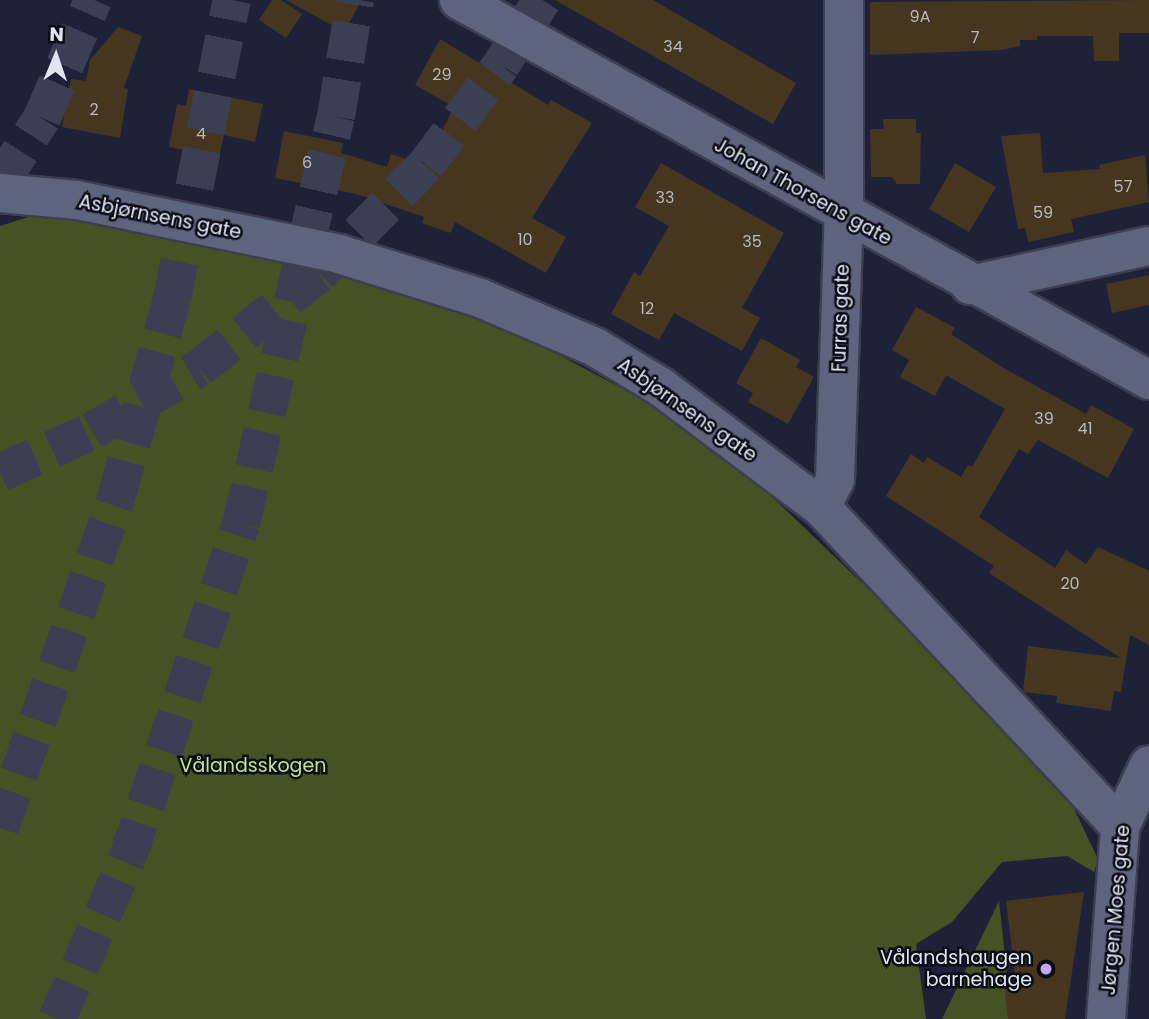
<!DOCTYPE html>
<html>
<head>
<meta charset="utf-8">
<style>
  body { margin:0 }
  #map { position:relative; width:1149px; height:1019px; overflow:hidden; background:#1e2238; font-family:Poppins,sans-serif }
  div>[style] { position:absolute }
  .green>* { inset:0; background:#435323 }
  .building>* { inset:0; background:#46361f }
  .highway-tunnel>* { height:38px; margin-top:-19px; transform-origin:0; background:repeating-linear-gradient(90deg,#3b3f54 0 38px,transparent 0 57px) }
  .roads { filter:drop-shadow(2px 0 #3d3e52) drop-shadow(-2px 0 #3d3e52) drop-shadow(0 2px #3d3e52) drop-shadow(0 -2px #3d3e52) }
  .minor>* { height:38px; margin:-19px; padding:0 19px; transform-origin:19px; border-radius:19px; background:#5e637e }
  .dots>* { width:19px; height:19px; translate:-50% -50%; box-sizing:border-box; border:4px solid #0a0c16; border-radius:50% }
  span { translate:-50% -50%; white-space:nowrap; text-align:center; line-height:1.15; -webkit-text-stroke:5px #0a0c16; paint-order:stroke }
  .number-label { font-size:16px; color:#bab8be }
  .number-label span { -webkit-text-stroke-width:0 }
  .street-label { font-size:19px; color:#e0e4f3 }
  .park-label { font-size:19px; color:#c2e488 }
  .poi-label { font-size:19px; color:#e0e4f3 }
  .right { translate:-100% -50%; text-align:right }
  .north { position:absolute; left:21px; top:21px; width:70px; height:70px; -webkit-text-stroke:5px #0a0c16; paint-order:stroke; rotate:2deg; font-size:19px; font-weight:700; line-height:28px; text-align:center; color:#e0e4f3 }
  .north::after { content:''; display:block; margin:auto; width:24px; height:32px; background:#e0e4f3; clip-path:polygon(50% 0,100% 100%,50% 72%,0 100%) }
</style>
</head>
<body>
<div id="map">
  <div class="green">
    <i style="clip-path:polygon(41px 213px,372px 273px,506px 327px,638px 397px,743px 469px,1054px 767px,1098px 859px,1094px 872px,1067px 856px,1002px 862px,952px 922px,916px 944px,926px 1019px,0 1019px,0 226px)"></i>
    <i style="clip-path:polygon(999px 901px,1012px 1019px,942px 1019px)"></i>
  </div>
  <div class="building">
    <i style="clip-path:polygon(272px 0,281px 0,302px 14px,286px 38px,259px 20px)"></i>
    <i style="clip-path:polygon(286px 0,362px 0,344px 32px)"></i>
    <i style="clip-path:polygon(555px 0,653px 0,796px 83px,773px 124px)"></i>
    <i style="clip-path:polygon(1149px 0,1149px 33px,1119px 33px,1119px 61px,1094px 61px,1093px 36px,1037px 36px,1037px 40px,1020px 40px,1020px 46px,1002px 50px,870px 55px,870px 2px)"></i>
    <i style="clip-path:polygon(118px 27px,142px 36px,124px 88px,128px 89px,120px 138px,62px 127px,71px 79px,86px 81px,90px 60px)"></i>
    <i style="clip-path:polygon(440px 39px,548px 105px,551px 100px,592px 123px,532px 218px,566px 237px,546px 273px,455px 222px,451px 233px,422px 223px,424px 217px,356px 194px,275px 178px,284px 131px,343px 143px,341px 153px,387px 167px,391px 154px,424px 165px,454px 107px,415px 85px)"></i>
    <i style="clip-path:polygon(189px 89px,263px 104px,255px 142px,224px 135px,219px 157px,169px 147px,177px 104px,186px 106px)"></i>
    <i style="clip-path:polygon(883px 119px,916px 119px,916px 133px,921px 133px,920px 184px,897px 184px,892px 177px,871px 177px,870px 129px,884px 129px)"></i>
    <i style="clip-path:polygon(1040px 133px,1043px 173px,1100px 169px,1099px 165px,1145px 155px,1149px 202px,1071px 219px,1074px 232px,1028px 242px,1025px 228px,1018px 229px,1001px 136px)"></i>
    <i style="clip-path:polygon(661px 163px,784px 233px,742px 308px,760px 318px,742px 351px,674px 313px,659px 340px,611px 314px,634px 272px,640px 276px,669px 226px,635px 207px)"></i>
    <i style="clip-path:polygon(955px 163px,996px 187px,969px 232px,929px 209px)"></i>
    <i style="clip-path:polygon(1149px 275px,1149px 305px,1112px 313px,1106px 284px)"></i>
    <i style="clip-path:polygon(916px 307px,955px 328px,951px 334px,1002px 367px,1086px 414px,1091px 405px,1134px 429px,1108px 478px,1038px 440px,1028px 454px,1019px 449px,979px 517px,1055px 568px,1066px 550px,1086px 564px,1098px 547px,1149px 571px,1149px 645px,1130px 635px,1121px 692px,1114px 691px,1111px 711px,1056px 703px,1057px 696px,1023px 692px,1028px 646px,1121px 658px,989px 573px,994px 566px,886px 496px,911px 454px,924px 463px,927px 457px,961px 477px,968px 465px,972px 467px,1005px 409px,946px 375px,935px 396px,900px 377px,909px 360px,892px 350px)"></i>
    <i style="clip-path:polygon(761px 338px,800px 360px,796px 367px,814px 377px,788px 424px,748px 402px,753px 393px,736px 383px)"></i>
    <i style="clip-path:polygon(1084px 892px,1065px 1019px,1008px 1019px,1004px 983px,1016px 982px,1006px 901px)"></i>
  </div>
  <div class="highway-tunnel">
    <i style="left:0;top:183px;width:77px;rotate:-57.1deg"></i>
    <i style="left:42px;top:118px;width:129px;rotate:-66.6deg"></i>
    <i style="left:0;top:473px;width:101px;rotate:-24.5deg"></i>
    <i style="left:92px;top:431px;width:124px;rotate:-30.5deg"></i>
    <i style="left:199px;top:368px;width:152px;rotate:-38.1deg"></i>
    <i style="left:319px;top:274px;width:153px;rotate:-45.5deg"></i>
    <i style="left:426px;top:165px;width:125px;rotate:-53.1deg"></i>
    <i style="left:501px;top:65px;width:77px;rotate:-57.8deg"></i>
    <i style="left:0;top:828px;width:350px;rotate:-70.6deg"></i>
    <i style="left:116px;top:498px;width:207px;rotate:-74.3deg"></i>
    <i style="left:172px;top:299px;width:305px;rotate:-78.7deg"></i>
    <i style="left:57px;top:1019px;width:175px;rotate:-66.4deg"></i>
    <i style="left:127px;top:859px;width:354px;rotate:-71.2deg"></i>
    <i style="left:241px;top:524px;width:418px;rotate:-76.9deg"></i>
    <i style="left:336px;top:117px;width:119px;rotate:-80.8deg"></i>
  </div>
  <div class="roads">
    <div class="minor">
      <i style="left:459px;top:0;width:788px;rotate:28.84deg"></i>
      <i style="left:0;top:193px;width:77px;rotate:5.2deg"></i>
      <i style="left:77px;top:200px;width:268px;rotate:11.6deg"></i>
      <i style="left:339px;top:254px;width:148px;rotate:17.3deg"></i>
      <i style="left:480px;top:298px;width:125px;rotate:23.1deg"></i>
      <i style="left:595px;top:347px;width:77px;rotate:31.2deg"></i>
      <i style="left:661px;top:387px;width:200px;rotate:36.9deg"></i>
      <i style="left:821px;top:507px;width:438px;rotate:46.9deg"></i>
      <i style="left:970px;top:285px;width:183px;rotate:-12.3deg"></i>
      <i style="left:821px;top:507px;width:30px;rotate:-63deg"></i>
      <i style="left:835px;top:480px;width:265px;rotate:-88.1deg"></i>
      <i style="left:844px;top:215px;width:215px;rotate:-90deg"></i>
      <i style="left:1106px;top:1019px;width:193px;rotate:-85.8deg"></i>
      <i style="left:1120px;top:827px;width:68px;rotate:-64.9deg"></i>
    </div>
  </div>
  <div class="dots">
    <i style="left:1046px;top:969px;background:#c4a7f1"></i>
  </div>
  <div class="number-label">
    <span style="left:920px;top:17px">9A</span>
    <span style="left:975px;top:38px">7</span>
    <span style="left:673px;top:47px">34</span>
    <span style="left:442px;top:75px">29</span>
    <span style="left:94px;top:110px">2</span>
    <span style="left:201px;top:134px">4</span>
    <span style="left:307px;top:163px">6</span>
    <span style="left:1123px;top:187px">57</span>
    <span style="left:665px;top:198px">33</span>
    <span style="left:1043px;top:213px">59</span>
    <span style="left:525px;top:240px">10</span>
    <span style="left:752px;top:242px">35</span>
    <span style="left:647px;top:309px">12</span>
    <span style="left:1044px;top:419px">39</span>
    <span style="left:1085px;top:429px">41</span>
    <span style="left:1070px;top:584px">20</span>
  </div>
  <div class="street-label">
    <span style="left:803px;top:192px;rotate:29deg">Johan Thorsens gate</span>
    <span style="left:160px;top:217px;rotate:11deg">Asbjørnsens gate</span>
    <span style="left:841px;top:318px;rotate:-88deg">Furras gate</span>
    <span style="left:687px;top:410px;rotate:35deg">Asbjørnsens gate</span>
    <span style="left:1116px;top:910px;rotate:-85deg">Jørgen Moes gate</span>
  </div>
  <div class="park-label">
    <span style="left:253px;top:766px">Vålandsskogen</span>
  </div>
  <div class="poi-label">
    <span class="right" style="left:1032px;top:969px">Vålandshaugen<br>barnehage</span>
  </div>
  <div class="north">N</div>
</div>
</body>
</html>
